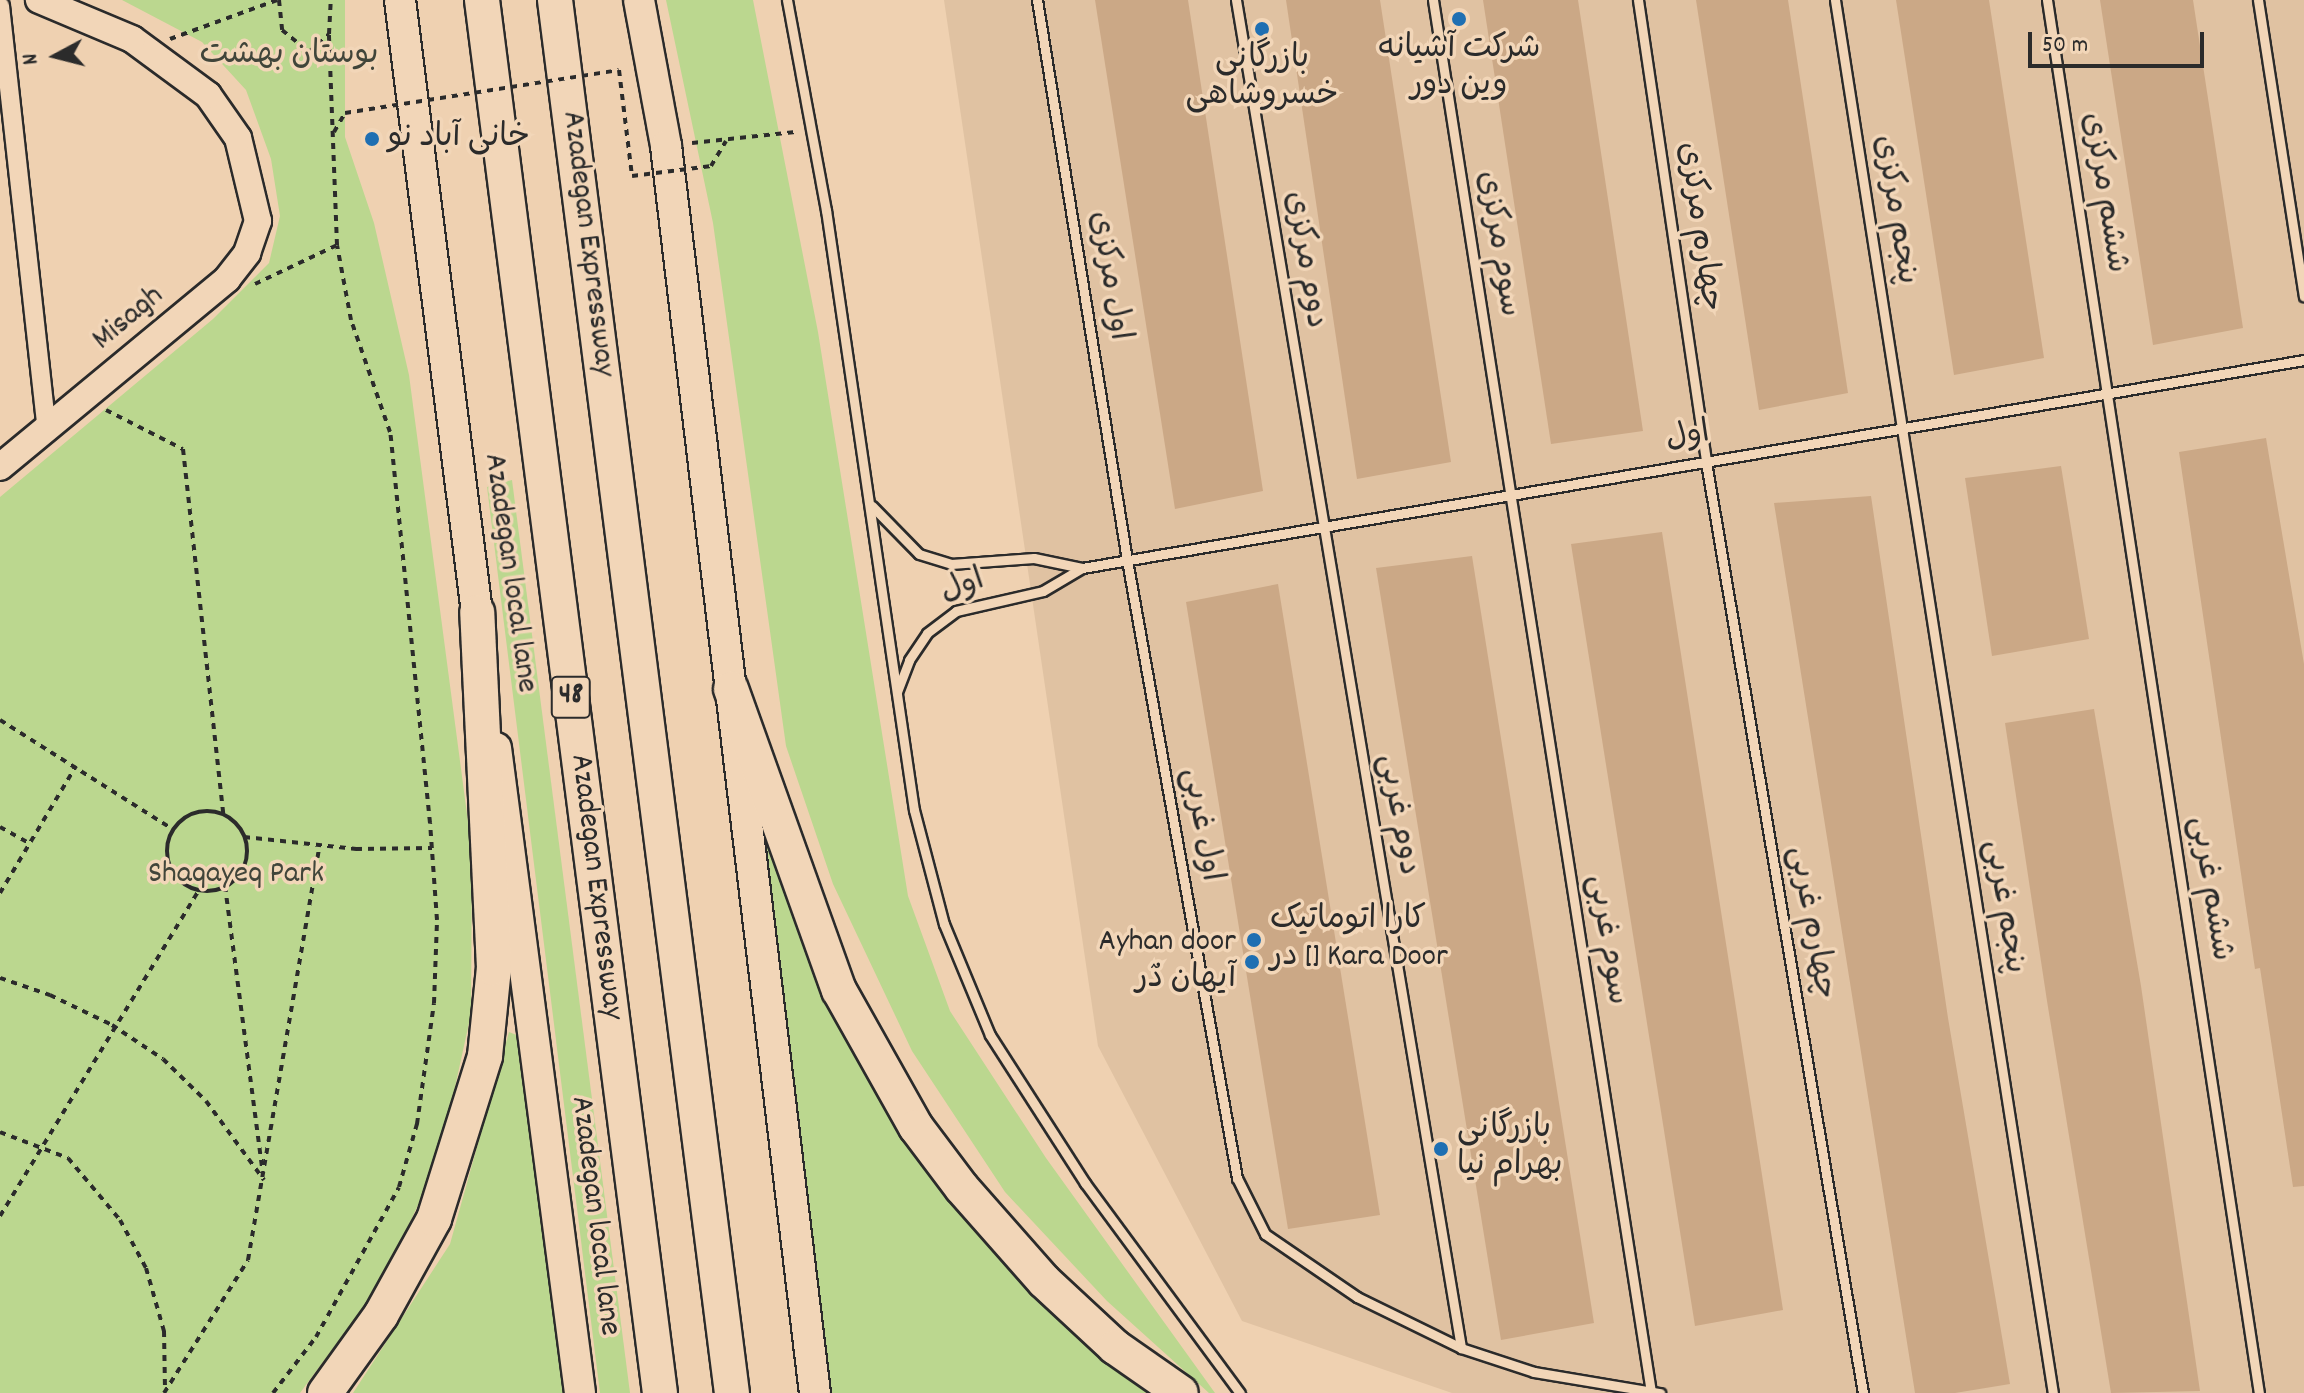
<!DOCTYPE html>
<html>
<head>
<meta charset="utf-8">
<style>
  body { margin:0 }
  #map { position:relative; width:2304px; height:1393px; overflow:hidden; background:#efd1b1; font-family:Dekko,"Playpen Sans Arabic",sans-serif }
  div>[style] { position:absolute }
  .built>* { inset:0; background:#e0c2a2 }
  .green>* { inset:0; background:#bbd78f }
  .building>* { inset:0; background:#cba886 }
  .path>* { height:4px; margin-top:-2px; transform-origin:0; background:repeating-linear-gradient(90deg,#2b2b2b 0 6px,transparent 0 12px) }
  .path>.ring { margin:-2px; padding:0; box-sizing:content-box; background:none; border:4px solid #2b2b2b; border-radius:50% }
  .roads { filter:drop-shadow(2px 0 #2b2b2b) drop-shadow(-2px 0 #2b2b2b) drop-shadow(0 2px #2b2b2b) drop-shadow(0 -2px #2b2b2b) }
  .lane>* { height:9px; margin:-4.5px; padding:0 4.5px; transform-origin:4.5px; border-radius:4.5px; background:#f2d6b8 }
  .street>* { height:18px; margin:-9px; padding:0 9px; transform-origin:9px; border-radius:9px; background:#f2d6b8 }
  .secondary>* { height:26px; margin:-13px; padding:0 13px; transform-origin:13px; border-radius:13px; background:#f2d6b8 }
  .primary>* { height:30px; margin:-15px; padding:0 15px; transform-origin:15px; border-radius:15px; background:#f2d6b8 }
  .highway>* { height:34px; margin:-17px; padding:0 17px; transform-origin:17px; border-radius:17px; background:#f2d6b8 }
  .path-bridge>* { height:4px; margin-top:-2px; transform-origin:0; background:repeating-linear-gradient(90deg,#2b2b2b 0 6px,transparent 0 12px) }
  .dots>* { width:22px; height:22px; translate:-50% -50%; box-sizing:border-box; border:4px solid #f2d6b8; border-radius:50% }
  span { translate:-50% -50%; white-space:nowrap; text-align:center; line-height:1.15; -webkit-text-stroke:7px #f2d6b8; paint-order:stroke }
  .shield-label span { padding:2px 6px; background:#f2d6b8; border:2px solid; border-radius:6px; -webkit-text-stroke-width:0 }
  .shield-label { font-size:30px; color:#2b2b2b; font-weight:700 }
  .poi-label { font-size:32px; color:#2b2b2b }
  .left { translate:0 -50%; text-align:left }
  .right { translate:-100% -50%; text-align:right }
  .park-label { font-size:32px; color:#41453a }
  .street-label { font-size:32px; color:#2b2b2b }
  .north { position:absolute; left:16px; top:16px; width:80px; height:80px; -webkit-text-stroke:6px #f2d6b8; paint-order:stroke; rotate:263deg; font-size:22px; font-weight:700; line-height:32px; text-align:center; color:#2b2b2b }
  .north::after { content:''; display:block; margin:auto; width:28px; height:36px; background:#2b2b2b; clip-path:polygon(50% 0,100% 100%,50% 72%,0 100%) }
  .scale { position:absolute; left:2028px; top:32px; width:176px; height:36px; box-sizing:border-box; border:4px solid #2b2b2b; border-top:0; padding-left:10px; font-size:24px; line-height:28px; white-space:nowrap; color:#2b2b2b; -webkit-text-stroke:6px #f2d6b8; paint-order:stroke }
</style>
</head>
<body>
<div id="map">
  <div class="built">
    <i style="clip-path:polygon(944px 0,2304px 0,2304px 1393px,1452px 1393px,1242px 1321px,1098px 1046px)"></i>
  </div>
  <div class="green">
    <i style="clip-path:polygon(122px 0,345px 0,345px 137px,374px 223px,409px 375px,472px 852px,471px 1014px,439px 1160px,382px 1282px,300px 1393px,0 1393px,0 497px,213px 319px,269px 263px,280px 216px,271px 159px,246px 90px,202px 42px)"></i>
    <i style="clip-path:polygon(666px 0,753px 0,818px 332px,908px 896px,950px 1011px,1046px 1158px,1215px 1393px,1209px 1393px,1107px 1301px,1005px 1192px,912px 1051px,833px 884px,786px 746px,713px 223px)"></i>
    <i style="clip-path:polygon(512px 480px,630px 1393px,600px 1393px,487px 487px)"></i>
    <i style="clip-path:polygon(753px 781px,798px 933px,829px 1005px,1109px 1359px,1149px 1393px,829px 1393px)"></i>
    <i style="clip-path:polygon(509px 1032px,519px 1036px,564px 1393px,353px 1393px,450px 1244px)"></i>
  </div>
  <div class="building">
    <i style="clip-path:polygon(1095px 0,1188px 0,1263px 491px,1175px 509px)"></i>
    <i style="clip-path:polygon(1286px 0,1380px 0,1451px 462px,1357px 479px)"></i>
    <i style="clip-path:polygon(1483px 0,1578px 0,1643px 431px,1551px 444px)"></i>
    <i style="clip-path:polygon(1696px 0,1788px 0,1848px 393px,1759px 410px)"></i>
    <i style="clip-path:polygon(1896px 0,1989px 0,2044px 358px,1954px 375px)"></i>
    <i style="clip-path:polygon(2100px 0,2193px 0,2243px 328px,2153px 345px)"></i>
    <i style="clip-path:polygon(2266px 438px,2304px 664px,2304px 1186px,2293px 1187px,2260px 968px,2255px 969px,2179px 452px)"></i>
    <i style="clip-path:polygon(2061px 466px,2089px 639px,1992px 656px,1965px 478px)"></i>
    <i style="clip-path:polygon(1871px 496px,1948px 1018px,2010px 1384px,1955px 1393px,1915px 1393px,1774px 503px)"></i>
    <i style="clip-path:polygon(1662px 532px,1783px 1310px,1695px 1326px,1571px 544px)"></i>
    <i style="clip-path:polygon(1472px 556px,1594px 1323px,1501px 1340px,1376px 568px)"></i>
    <i style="clip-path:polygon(1278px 584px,1380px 1215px,1288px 1229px,1186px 602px)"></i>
    <i style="clip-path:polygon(2094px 709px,2141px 986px,2200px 1391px,2111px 1393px,2047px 1001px,2005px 723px)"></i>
  </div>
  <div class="path">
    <i style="left:279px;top:0;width:30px;rotate:84deg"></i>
    <i style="left:282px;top:30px;width:35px;rotate:39deg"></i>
    <i style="left:309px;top:52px;width:27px;rotate:-42deg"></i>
    <i style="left:329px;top:34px;width:34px;rotate:-87deg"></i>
    <i style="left:170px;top:39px;width:114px;rotate:-20deg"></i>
    <i style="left:334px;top:132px;width:22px;rotate:-60deg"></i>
    <i style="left:692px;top:143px;width:104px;rotate:-6.1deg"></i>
    <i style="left:711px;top:166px;width:29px;rotate:-59deg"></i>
    <i style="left:255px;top:284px;width:91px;rotate:-25.4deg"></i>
    <i style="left:337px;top:245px;width:211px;rotate:-92.2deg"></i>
    <i style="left:106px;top:410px;width:86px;rotate:26.9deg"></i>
    <i style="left:183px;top:449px;width:367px;rotate:83.7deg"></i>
    <i style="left:0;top:720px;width:206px;rotate:32.3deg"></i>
    <i class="ring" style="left:167px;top:811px;width:76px;height:76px"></i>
    <i style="left:0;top:827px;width:33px;rotate:29deg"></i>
    <i style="left:244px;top:837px;width:113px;rotate:6.1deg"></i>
    <i style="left:356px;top:849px;width:76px;rotate:-0.8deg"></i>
    <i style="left:225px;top:886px;width:290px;rotate:82.5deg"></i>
    <i style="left:0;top:893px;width:148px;rotate:-59.1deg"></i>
    <i style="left:0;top:978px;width:53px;rotate:18.8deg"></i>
    <i style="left:50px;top:995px;width:69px;rotate:25.8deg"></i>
    <i style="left:112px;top:1025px;width:61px;rotate:33.7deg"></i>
    <i style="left:163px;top:1059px;width:60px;rotate:44.3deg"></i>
    <i style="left:206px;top:1101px;width:98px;rotate:53.7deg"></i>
    <i style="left:0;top:1132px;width:73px;rotate:20.9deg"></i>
    <i style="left:68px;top:1158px;width:81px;rotate:50deg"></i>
    <i style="left:120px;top:1220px;width:55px;rotate:61.6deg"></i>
    <i style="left:146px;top:1268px;width:66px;rotate:74.1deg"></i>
    <i style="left:164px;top:1331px;width:59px;rotate:89deg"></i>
    <i style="left:0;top:1216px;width:382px;rotate:-58.6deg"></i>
    <i style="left:164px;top:1393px;width:157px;rotate:-57.7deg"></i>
    <i style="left:248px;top:1260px;width:422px;rotate:-80.2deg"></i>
    <i style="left:273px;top:1393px;width:71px;rotate:-52.5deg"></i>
    <i style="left:316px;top:1337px;width:171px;rotate:-61deg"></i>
    <i style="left:399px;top:1187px;width:66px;rotate:-74.1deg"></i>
    <i style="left:417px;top:1124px;width:122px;rotate:-82deg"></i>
    <i style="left:434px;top:1003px;width:83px;rotate:-87.9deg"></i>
    <i style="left:437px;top:920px;width:97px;rotate:-94.1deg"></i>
    <i style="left:430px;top:823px;width:393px;rotate:-95.8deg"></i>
    <i style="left:390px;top:432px;width:119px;rotate:-109.2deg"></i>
    <i style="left:351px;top:320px;width:76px;rotate:-100.6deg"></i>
  </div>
  <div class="roads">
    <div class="lane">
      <i style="left:787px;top:0;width:214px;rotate:79.5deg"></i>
      <i style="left:826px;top:210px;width:606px;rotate:81.66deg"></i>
      <i style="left:914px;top:810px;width:118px;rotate:75.3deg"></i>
      <i style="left:944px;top:924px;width:120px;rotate:67.5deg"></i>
      <i style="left:990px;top:1035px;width:176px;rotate:57.3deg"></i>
      <i style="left:1085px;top:1183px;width:261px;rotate:53.6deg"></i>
      <i style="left:1037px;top:0;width:567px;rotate:80.87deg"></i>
      <i style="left:1127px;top:560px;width:628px;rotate:79.91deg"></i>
      <i style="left:1237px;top:1178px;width:63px;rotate:63.4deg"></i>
      <i style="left:1265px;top:1234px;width:112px;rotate:34.4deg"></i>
      <i style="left:1357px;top:1297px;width:116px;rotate:26.1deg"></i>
      <i style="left:1461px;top:1348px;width:77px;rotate:18.2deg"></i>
      <i style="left:1534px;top:1372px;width:128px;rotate:9.5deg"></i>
      <i style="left:1236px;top:0;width:1367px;rotate:80.52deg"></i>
      <i style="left:1433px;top:0;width:1409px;rotate:81.1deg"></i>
      <i style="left:1638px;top:0;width:467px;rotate:81.6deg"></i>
      <i style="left:1706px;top:462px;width:944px;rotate:80.43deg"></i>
      <i style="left:1835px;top:0;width:1410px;rotate:81.11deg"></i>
      <i style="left:2047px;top:0;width:1409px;rotate:81.35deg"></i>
      <i style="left:2258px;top:0;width:300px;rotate:81.2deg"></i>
      <i style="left:872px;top:506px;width:67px;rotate:45.6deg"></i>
      <i style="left:919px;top:554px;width:34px;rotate:17deg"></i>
      <i style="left:951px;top:564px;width:83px;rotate:-4.1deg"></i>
      <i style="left:1034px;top:558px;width:49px;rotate:11.8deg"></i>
      <i style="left:897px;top:692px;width:34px;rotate:-69deg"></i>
      <i style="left:909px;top:660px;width:32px;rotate:-56deg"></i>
      <i style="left:927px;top:633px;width:36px;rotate:-37deg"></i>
      <i style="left:956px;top:611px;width:89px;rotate:-12.9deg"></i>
      <i style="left:1043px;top:591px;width:45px;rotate:-30.5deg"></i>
      <i style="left:1082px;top:568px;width:1240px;rotate:-9.66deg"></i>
    </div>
    <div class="street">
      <i style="left:0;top:6px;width:429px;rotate:83.7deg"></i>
    </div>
    <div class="secondary">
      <i style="left:0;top:467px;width:295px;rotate:-39.6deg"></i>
      <i style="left:227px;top:279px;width:33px;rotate:-52deg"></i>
      <i style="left:247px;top:253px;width:34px;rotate:-71deg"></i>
      <i style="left:258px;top:221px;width:85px;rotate:-103.5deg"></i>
      <i style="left:238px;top:138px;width:52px;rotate:-124.9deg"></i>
      <i style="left:208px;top:95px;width:94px;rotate:-143.6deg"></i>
      <i style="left:132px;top:39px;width:101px;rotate:-157.2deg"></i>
    </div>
    <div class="primary">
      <i style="left:400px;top:0;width:642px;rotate:82.84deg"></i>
      <i style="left:639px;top:0;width:148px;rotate:79.5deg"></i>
      <i style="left:666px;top:146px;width:1256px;rotate:83.19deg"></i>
      <i style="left:496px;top:748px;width:650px;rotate:82.58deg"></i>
    </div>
    <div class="highway">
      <i style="left:482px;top:0;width:1404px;rotate:82.72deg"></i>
      <i style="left:555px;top:0;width:1404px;rotate:82.76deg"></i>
      <i style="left:731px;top:689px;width:320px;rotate:70.3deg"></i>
      <i style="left:839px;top:990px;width:157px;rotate:60.7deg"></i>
      <i style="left:916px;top:1127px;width:76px;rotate:53deg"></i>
      <i style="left:962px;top:1188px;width:124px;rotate:48.6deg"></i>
      <i style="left:1044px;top:1281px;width:97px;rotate:42.9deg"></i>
      <i style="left:1115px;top:1347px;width:80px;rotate:34.9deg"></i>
      <i style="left:325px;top:1393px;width:96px;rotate:-54.3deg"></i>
      <i style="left:381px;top:1315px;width:110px;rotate:-61.1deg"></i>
      <i style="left:434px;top:1219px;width:171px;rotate:-72.6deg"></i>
      <i style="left:485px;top:1056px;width:88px;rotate:-84.2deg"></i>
      <i style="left:494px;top:968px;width:356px;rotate:-92.7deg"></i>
    </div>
  </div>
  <div class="path-bridge">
    <i style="left:345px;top:113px;width:277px;rotate:-8.9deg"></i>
    <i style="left:619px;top:70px;width:107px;rotate:83deg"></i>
    <i style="left:632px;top:176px;width:80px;rotate:-7.2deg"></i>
  </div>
  <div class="dots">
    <i style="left:1459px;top:19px;background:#1f6fb2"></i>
    <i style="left:1262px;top:29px;background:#1f6fb2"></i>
    <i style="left:372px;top:139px;background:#1f6fb2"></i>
    <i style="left:1254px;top:940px;background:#1f6fb2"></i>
    <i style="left:1252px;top:962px;background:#1f6fb2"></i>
    <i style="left:1441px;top:1149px;background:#1f6fb2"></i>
  </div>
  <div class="shield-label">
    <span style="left:571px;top:697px">48</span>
  </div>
  <div class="poi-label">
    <span style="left:1459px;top:69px">شرکت آشیانه<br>وین دور</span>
    <span style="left:1262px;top:79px">بازرگانی<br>خسروشاهی</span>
    <span class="left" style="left:388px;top:139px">خانی آباد نو</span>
    <span class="left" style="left:1270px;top:940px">کارا اتوماتیک<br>در [] Kara Door</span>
    <span class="right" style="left:1236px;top:962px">Ayhan door<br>آیهان دٌر</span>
    <span class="left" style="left:1457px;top:1149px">بازرگانی<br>بهرام نیا</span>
  </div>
  <div class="park-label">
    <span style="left:289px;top:56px">بوستان بهشت</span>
    <span style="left:236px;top:875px">Shaqayeq Park</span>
  </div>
  <div class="street-label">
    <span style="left:2103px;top:193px;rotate:81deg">ششم مرکزی</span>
    <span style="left:1894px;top:210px;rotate:81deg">پنجم مرکزی</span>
    <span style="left:1698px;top:227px;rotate:82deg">چهارم مرکزی</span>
    <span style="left:587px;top:244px;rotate:83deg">Azadegan Expressway</span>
    <span style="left:1497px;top:244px;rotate:81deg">سوم مرکزی</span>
    <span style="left:1304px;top:260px;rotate:81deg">دوم مرکزی</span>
    <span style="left:1108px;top:276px;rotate:81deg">اول مرکزی</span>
    <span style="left:129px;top:319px;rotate:-40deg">Misagh</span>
    <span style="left:1688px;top:438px;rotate:-10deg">اول</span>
    <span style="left:509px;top:573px;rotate:82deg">Azadegan local lane</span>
    <span style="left:963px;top:588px;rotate:-20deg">اول</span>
    <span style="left:1397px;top:815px;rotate:80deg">دوم غربی</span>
    <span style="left:1200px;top:825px;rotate:80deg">اول غربی</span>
    <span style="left:595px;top:887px;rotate:83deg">Azadegan Expressway</span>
    <span style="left:2209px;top:889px;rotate:81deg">ششم غربی</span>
    <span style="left:2003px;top:907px;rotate:81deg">پنجم غربی</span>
    <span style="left:1810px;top:923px;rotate:80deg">چهارم غربی</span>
    <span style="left:1606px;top:940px;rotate:81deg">سوم غربی</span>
    <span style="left:594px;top:1216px;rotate:83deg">Azadegan local lane</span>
  </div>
  <div class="north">N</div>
  <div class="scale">50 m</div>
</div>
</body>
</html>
